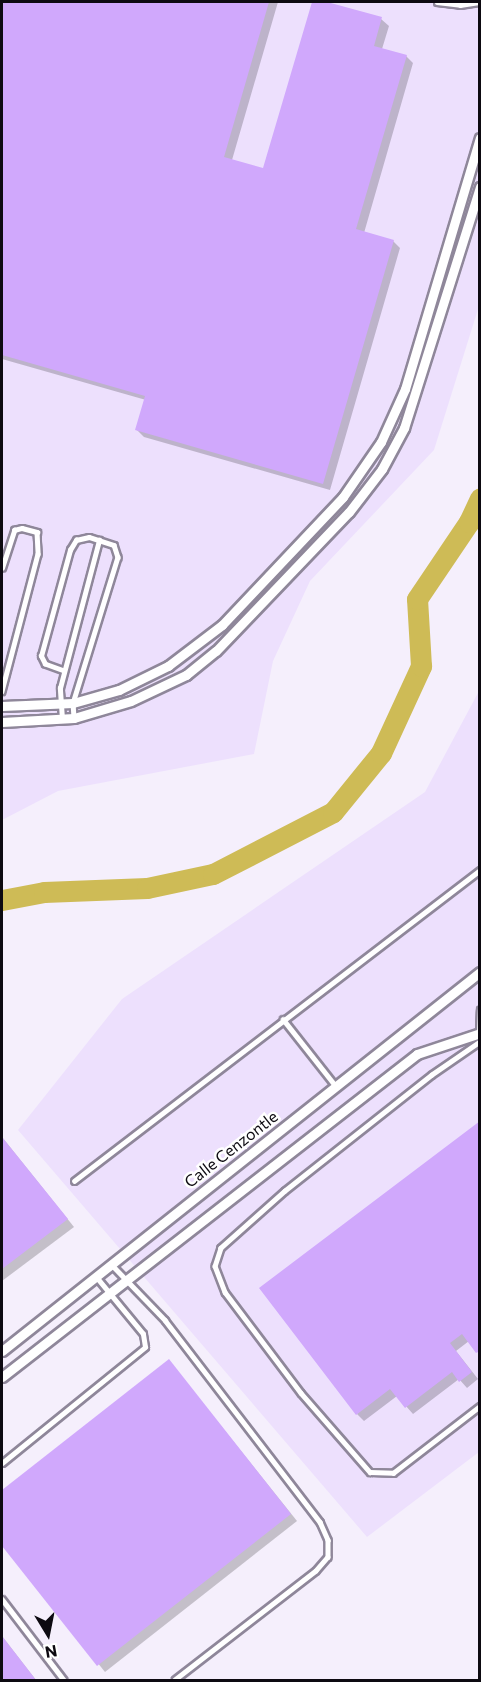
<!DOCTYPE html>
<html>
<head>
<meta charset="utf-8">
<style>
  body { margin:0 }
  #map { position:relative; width:481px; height:1682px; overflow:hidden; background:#f5effc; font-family:Commissioner,sans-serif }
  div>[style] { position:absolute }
  .built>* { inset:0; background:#ede0fd }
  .shadow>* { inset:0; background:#0003 }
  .river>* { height:21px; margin:-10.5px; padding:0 10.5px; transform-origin:10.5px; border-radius:10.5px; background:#cebb56 }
  .building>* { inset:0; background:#d0a8fc }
  .roads { filter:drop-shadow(2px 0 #8f879a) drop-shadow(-2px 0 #8f879a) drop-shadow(0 2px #8f879a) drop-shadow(0 -2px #8f879a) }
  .lane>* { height:4.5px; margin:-2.25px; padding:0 2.25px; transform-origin:2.25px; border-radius:2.25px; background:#fff }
  .street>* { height:9px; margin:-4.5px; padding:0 4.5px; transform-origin:4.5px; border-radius:4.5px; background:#fff }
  span { translate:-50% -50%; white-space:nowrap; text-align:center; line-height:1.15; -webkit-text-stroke:5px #fff; paint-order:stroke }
  .street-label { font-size:16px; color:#0d0a11 }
  .frame { position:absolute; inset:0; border:3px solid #0d0a11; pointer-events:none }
  .north { position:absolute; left:18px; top:1604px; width:60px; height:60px; -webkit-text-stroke:4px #fff; paint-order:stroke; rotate:170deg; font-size:16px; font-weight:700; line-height:24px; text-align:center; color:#0d0a11 }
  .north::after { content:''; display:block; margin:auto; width:21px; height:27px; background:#0d0a11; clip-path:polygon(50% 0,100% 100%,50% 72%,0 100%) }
</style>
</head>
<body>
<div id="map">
  <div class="built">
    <i style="clip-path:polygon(2px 2px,479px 2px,479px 306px,434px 450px,310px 581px,273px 661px,254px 754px,58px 791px,2px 820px)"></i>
    <i style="clip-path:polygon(479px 691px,479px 1452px,367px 1537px,18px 1130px,122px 999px,425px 792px)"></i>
  </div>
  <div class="shadow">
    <i style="clip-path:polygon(2px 2px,278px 2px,232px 160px,264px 170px,313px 2px,381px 19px,389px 26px,382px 49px,406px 56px,413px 63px,364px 233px,393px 241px,400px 248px,330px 490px,144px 437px,137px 430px,146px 400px,2px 359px)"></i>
    <i style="clip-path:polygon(480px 1123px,480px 1355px,469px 1341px,456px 1351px,478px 1379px,467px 1388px,459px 1379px,413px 1414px,397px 1396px,364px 1421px,357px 1414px)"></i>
    <i style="clip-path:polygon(2px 1137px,74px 1227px,2px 1281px)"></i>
    <i style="clip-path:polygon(169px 1361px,297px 1521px,105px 1672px,2px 1544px,2px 1492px)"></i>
    <i style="clip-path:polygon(2px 1636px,36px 1680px,2px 1680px)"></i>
  </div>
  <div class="river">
    <i style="left:2px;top:900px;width:43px;rotate:-10.8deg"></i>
    <i style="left:44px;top:892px;width:103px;rotate:-2.2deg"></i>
    <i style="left:147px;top:888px;width:67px;rotate:-12deg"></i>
    <i style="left:213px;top:874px;width:135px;rotate:-27.3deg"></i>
    <i style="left:333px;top:812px;width:76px;rotate:-50.9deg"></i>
    <i style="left:381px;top:753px;width:96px;rotate:-65.3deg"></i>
    <i style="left:421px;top:666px;width:67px;rotate:-93.4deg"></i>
    <i style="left:417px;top:599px;width:93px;rotate:-56deg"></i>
    <i style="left:469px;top:522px;width:26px;rotate:-65deg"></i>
  </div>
  <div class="building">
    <i style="clip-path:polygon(2px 2px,269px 2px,224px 157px,263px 168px,312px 2px,327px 2px,382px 17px,374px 46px,407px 55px,356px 229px,394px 240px,323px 484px,135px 430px,145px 396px,2px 355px)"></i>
    <i style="clip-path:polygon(480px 1121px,480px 1351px,476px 1353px,462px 1334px,450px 1343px,472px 1372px,459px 1382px,452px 1372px,405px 1408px,390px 1389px,356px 1415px,259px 1288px)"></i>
    <i style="clip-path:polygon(2px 1137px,68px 1219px,2px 1269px)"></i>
    <i style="clip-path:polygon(169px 1359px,291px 1514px,97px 1666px,2px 1546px,2px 1490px)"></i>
    <i style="clip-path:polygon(2px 1636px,36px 1680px,2px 1680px)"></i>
  </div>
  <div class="roads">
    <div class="lane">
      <i style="left:437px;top:2px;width:23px;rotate:7deg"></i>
      <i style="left:460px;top:5px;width:19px;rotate:-9deg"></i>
      <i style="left:2px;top:568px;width:40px;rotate:-72deg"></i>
      <i style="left:14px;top:530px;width:8px;rotate:-14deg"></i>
      <i style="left:22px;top:528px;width:16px;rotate:15deg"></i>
      <i style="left:37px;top:532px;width:22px;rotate:87deg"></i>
      <i style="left:38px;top:554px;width:142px;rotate:104.7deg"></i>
      <i style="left:64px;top:671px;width:20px;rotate:-160deg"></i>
      <i style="left:45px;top:664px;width:9px;rotate:-117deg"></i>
      <i style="left:41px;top:656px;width:110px;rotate:-74.7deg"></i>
      <i style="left:70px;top:550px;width:12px;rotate:-59deg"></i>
      <i style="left:76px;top:540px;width:13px;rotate:-13deg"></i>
      <i style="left:89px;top:537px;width:26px;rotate:18deg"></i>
      <i style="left:114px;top:545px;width:13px;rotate:72deg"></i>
      <i style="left:118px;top:557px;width:153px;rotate:107.1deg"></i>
      <i style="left:73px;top:703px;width:14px;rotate:86deg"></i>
      <i style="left:62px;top:719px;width:31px;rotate:-94deg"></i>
      <i style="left:60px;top:688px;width:153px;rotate:-75.2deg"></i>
      <i style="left:283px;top:1019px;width:84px;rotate:51.8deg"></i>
      <i style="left:479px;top:1034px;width:24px;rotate:-88deg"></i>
      <i style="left:480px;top:1042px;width:58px;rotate:145.5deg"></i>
      <i style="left:432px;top:1075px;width:187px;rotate:141.7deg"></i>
      <i style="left:285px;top:1191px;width:86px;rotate:138.3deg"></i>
      <i style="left:221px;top:1248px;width:19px;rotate:108deg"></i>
      <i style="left:215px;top:1266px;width:28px;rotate:69deg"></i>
      <i style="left:225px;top:1292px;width:126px;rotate:53deg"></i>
      <i style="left:301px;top:1393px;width:105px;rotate:48.9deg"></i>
      <i style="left:370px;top:1472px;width:23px;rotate:2deg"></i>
      <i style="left:393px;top:1473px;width:110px;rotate:-37.6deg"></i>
      <i style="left:74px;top:1181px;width:511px;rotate:-37.45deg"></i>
      <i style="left:111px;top:1264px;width:78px;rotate:46deg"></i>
      <i style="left:165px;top:1320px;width:255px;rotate:52.5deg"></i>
      <i style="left:320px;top:1522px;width:20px;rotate:66deg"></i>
      <i style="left:328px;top:1540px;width:17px;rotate:90deg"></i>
      <i style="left:328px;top:1557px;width:18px;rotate:131deg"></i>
      <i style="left:316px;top:1571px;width:178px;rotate:142.3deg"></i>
      <i style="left:2px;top:1463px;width:184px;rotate:-39deg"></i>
      <i style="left:145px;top:1347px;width:13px;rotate:-99deg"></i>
      <i style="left:143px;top:1334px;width:74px;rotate:-129.5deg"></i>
      <i style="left:2px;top:1599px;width:102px;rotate:52.6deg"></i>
    </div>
    <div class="street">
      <i style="left:2px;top:706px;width:71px;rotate:-2.4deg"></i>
      <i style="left:73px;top:703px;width:48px;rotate:-15.8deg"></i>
      <i style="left:119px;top:690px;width:55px;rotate:-26.1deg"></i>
      <i style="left:168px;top:666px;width:68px;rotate:-37.2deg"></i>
      <i style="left:222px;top:625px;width:176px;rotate:-46.6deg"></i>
      <i style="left:343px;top:497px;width:67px;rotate:-55.4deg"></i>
      <i style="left:381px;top:442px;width:58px;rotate:-65.6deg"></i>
      <i style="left:405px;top:389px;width:262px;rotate:-73.4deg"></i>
      <i style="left:2px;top:722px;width:72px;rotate:-3.2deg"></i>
      <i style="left:74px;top:718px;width:59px;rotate:-16.6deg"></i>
      <i style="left:131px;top:701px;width:61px;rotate:-25.3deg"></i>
      <i style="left:186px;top:675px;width:38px;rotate:-39deg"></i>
      <i style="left:216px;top:651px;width:192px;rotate:-46.3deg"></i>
      <i style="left:349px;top:512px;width:54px;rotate:-52.5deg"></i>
      <i style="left:382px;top:469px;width:47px;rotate:-61.8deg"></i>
      <i style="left:404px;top:428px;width:253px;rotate:-72.5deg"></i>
      <i style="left:2px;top:1351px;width:610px;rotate:-38.41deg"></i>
      <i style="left:2px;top:1377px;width:526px;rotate:-37.89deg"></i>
      <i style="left:417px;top:1054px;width:66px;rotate:-18.4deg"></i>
    </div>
  </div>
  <div class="street-label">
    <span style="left:231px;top:1149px;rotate:-38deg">Calle Cenzontle</span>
  </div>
  <div class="frame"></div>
  <div class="north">N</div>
</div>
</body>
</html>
